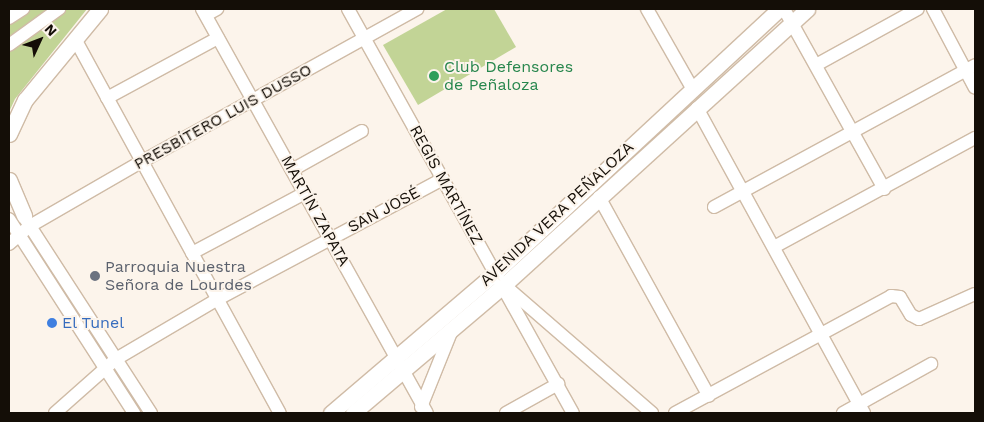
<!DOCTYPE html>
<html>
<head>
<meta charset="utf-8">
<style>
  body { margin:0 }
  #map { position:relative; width:984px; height:422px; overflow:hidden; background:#fcf4eb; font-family:"Work Sans",sans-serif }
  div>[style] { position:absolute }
  .green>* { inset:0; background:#c2d496 }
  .roads { filter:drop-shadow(1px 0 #cfbba6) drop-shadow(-1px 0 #cfbba6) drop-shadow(0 1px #cfbba6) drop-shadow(0 -1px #cfbba6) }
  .minor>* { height:12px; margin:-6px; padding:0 6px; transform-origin:6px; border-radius:6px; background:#fff }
  .major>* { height:15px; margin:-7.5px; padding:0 7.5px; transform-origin:7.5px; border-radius:7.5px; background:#fff }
  .dots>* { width:14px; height:14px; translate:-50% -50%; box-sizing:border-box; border:2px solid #fcf4eb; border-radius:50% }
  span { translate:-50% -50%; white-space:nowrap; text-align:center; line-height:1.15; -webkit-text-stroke:4px #fcf4eb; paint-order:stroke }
  .leisure-label { font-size:16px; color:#27864d }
  .left { translate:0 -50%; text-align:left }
  .street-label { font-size:16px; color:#140e07 }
  .worship-label { font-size:16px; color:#5b616d }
  .shop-label { font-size:16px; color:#366cbe }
  .frame { position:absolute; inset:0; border:10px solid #140e07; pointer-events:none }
  .north { position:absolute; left:15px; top:15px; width:50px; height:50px; -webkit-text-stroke:4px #fcf4eb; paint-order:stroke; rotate:47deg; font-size:14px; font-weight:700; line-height:20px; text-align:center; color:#140e07 }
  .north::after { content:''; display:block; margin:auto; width:18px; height:22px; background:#140e07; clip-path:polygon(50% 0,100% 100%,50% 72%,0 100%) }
</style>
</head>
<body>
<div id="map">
  <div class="green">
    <i style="clip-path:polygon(9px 9px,87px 9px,15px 99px,9px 112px)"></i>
    <i style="clip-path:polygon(447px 9px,494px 9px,516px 47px,418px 105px,383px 45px)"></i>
  </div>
  <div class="roads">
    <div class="minor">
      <i style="left:202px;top:9px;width:462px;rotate:60.9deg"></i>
      <i style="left:348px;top:9px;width:462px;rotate:60.9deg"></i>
      <i style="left:647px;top:9px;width:91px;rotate:60.3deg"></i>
      <i style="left:784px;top:9px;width:206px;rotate:60.9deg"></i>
      <i style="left:933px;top:9px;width:89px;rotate:62deg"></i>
      <i style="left:206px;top:15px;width:13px;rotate:-29deg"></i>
      <i style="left:9px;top:18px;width:17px;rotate:-33deg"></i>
      <i style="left:75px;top:39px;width:426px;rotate:61.3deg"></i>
      <i style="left:9px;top:45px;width:62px;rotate:-35.8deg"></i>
      <i style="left:816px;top:65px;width:116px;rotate:-28.8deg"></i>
      <i style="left:107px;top:98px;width:126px;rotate:-28.4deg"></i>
      <i style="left:697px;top:108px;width:348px;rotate:61.3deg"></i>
      <i style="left:292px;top:170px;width:80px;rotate:-29.1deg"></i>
      <i style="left:599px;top:197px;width:227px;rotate:61.1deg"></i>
      <i style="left:714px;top:207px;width:297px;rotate:-28.5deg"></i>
      <i style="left:9px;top:219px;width:231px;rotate:57.2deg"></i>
      <i style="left:26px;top:220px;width:230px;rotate:57.1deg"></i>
      <i style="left:9px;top:244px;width:28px;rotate:-41deg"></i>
      <i style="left:30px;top:226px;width:128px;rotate:-30deg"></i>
      <i style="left:141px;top:162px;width:316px;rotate:-29deg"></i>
      <i style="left:774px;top:247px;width:229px;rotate:-28.5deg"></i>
      <i style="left:192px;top:253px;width:128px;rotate:-28deg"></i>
      <i style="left:510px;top:290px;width:188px;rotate:40.9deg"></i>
      <i style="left:421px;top:407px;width:83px;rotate:-68.1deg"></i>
      <i style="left:55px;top:413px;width:81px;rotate:-41.5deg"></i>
      <i style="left:116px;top:359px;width:118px;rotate:-30.5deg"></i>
      <i style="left:218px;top:299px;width:255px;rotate:-28.1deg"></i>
      <i style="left:506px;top:413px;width:60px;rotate:-29.1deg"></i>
      <i style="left:675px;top:413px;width:246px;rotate:-28.4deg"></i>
      <i style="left:891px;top:296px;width:9px;rotate:6deg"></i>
      <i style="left:900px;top:297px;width:21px;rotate:59deg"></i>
      <i style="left:911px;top:315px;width:9px;rotate:27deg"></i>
      <i style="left:919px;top:319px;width:61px;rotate:-24.1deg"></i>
      <i style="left:843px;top:413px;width:101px;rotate:-29.1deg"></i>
    </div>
    <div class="major">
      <i style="left:9px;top:134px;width:38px;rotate:-65deg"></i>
      <i style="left:25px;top:100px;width:118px;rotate:-50.5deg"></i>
      <i style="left:9px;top:180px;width:39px;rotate:67deg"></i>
      <i style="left:331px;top:413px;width:216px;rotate:-40.5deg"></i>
      <i style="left:495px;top:273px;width:388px;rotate:-42.9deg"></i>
      <i style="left:353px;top:413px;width:198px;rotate:-40.3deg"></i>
      <i style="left:504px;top:285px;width:410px;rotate:-42.3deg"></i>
    </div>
  </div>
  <div class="dots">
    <i style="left:434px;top:76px;background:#2e9e5b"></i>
    <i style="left:95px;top:276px;background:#6b7280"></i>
    <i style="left:52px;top:323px;background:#3f7fe0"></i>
  </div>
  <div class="leisure-label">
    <span class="left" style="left:444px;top:76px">Club Defensores<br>de Peñaloza</span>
  </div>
  <div class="street-label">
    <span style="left:223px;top:117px;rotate:-29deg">PRESBÍTERO LUIS DUSSO</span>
    <span style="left:446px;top:185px;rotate:61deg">REGIS MARTÍNEZ</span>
    <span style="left:384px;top:210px;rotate:-28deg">SAN JOSÉ</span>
    <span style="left:315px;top:211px;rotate:61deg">MARTÍN ZAPATA</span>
    <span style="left:557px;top:214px;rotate:-43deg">AVENIDA VERA PEÑALOZA</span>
  </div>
  <div class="worship-label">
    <span class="left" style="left:105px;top:276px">Parroquia Nuestra<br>Señora de Lourdes</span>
  </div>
  <div class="shop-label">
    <span class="left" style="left:62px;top:323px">El Tunel</span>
  </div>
  <div class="frame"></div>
  <div class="north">N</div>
</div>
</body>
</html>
